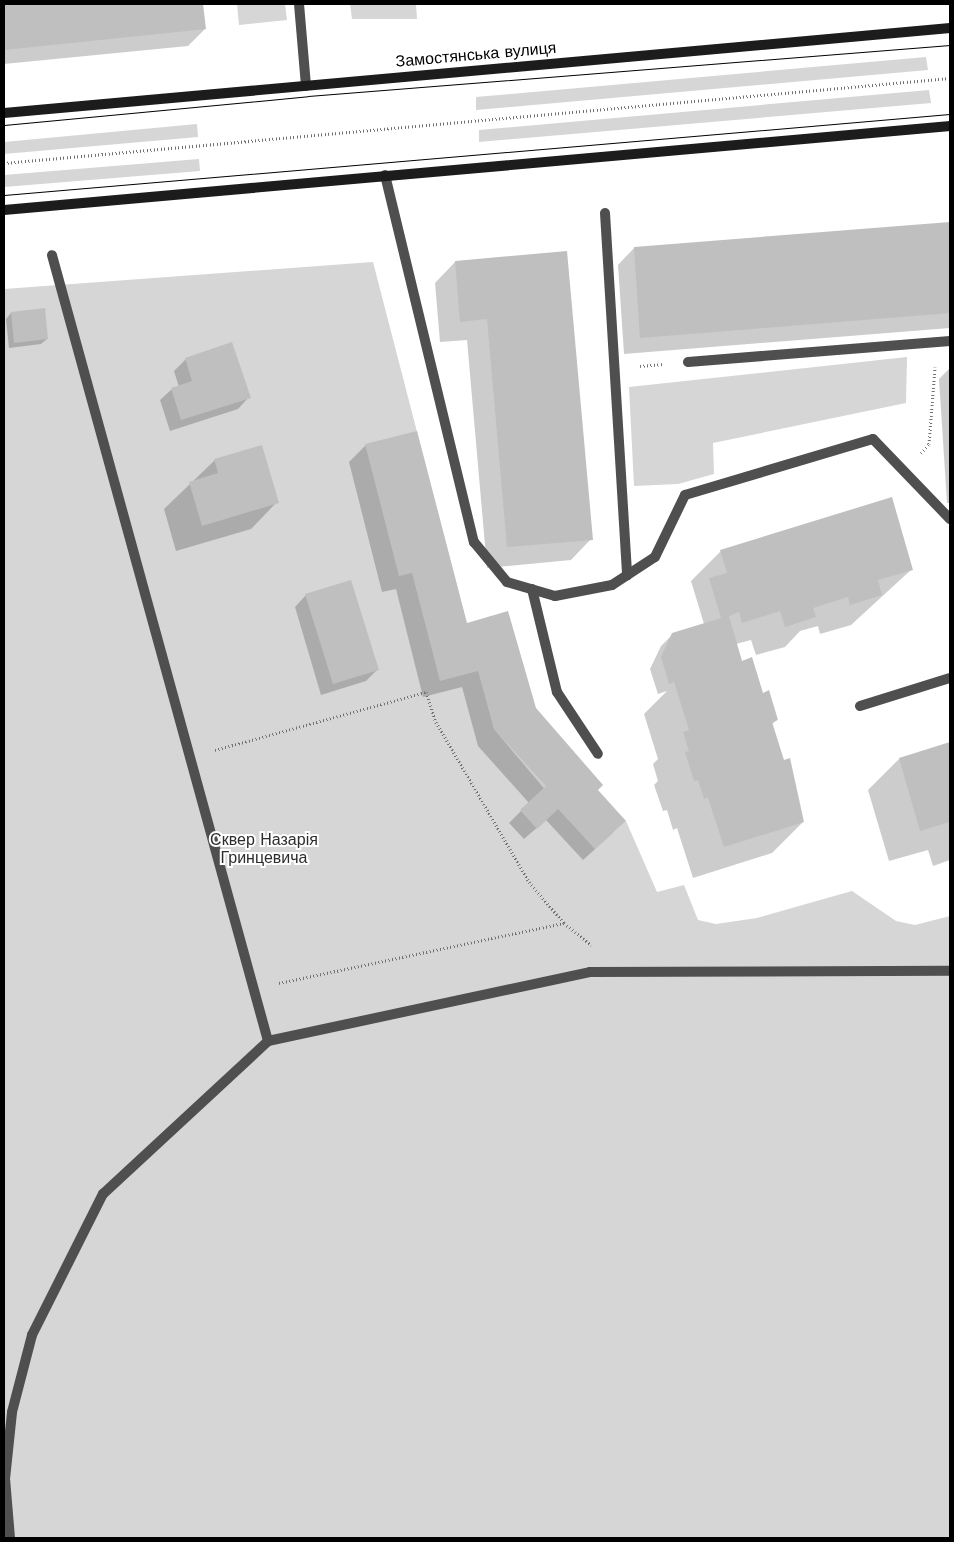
<!DOCTYPE html>
<html>
<head>
<meta charset="utf-8">
<style>
  body { margin:0 }
  #map { position:relative; width:954px; height:1542px; overflow:hidden; background:#fff; font-family:"Work Sans",sans-serif }
  div>[style] { position:absolute }
  .green>* { inset:0; background:#d6d6d6 }
  .shadow>* { inset:0; background:#0003 }
  .building>* { inset:0; background:#bfbfbf }
  .path>* { height:3px; margin-top:-1.5px; transform-origin:0; background:repeating-linear-gradient(90deg,#717171 0 1px,transparent 0 3.5px) }
  .lane>* { height:10px; margin:-5px; padding:0 5px; transform-origin:5px; border-radius:5px; background:#4f4f4f }
  .street>* { height:10px; margin:-5px; padding:0 5px; transform-origin:5px; border-radius:5px; background:#4f4f4f }
  .secondary>* { height:10px; margin:-5px; padding:0 5px; transform-origin:5px; border-radius:5px; background:#1c1c1c }
  .tram>* { height:1px; margin:-0.5px; padding:0 0.5px; transform-origin:0.5px; border-radius:0.5px; background:#000 }
  span { translate:-50% -50%; white-space:nowrap; text-align:center; line-height:1.15; -webkit-text-stroke:4px #fff; paint-order:stroke }
  .street-label { font-size:16px; color:#000 }
  .park-label { font-size:16px; color:#2d2d2d }
  .frame { position:absolute; inset:0; border:5px solid #000; pointer-events:none }
</style>
</head>
<body>
<div id="map">
  <div class="green">
    <i style="clip-path:polygon(237px 4px,285px 4px,287px 20px,239px 25px)"></i>
    <i style="clip-path:polygon(350px 4px,416px 4px,417px 19px,352px 19px)"></i>
    <i style="clip-path:polygon(926px 57px,928px 70px,476px 110px,476px 97px)"></i>
    <i style="clip-path:polygon(929px 90px,931px 103px,479px 142px,479px 130px)"></i>
    <i style="clip-path:polygon(197px 124px,198px 137px,4px 154px,4px 142px)"></i>
    <i style="clip-path:polygon(199px 159px,200px 171px,4px 187px,4px 175px)"></i>
    <i style="clip-path:polygon(373px 262px,494px 729px,595px 849px,626px 821px,657px 892px,684px 885px,698px 920px,716px 924px,757px 918px,852px 891px,896px 921px,915px 925px,950px 916px,950px 1538px,4px 1538px,4px 289px)"></i>
    <i style="clip-path:polygon(907px 357px,906px 403px,713px 443px,714px 474px,678px 484px,634px 486px,629px 387px)"></i>
  </div>
  <div class="shadow">
    <i style="clip-path:polygon(4px 4px,202px 4px,205px 29px,188px 46px,4px 64px)"></i>
    <i style="clip-path:polygon(950px 223px,950px 328px,624px 354px,618px 265px,634px 248px)"></i>
    <i style="clip-path:polygon(566px 252px,591px 539px,571px 560px,487px 568px,467px 340px,440px 342px,435px 283px,455px 262px)"></i>
    <i style="clip-path:polygon(11px 313px,47px 339px,41px 344px,9px 348px,6px 319px)"></i>
    <i style="clip-path:polygon(186px 359px,249px 397px,238px 409px,170px 431px,160px 400px,172px 389px,179px 387px,174px 371px)"></i>
    <i style="clip-path:polygon(950px 368px,950px 503px,947px 503px,939px 379px)"></i>
    <i style="clip-path:polygon(366px 445px,466px 625px,596px 790px,613px 833px,583px 860px,546px 820px,524px 839px,509px 823px,529px 803px,478px 746px,462px 687px,423px 697px,396px 589px,382px 592px,349px 462px)"></i>
    <i style="clip-path:polygon(215px 460px,277px 502px,251px 529px,176px 551px,164px 509px)"></i>
    <i style="clip-path:polygon(721px 551px,912px 569px,851px 625px,820px 634px,818px 626px,800px 631px,785px 647px,756px 655px,751px 640px,736px 644px,742px 662px,777px 720px,771px 725px,803px 822px,772px 853px,693px 878px,677px 828px,673px 830px,667px 810px,663px 811px,654px 785px,658px 781px,653px 764px,658px 759px,644px 714px,667px 691px,658px 694px,650px 669px,661px 646px,673px 634px,704px 624px,691px 581px)"></i>
    <i style="clip-path:polygon(306px 595px,377px 670px,366px 681px,321px 695px,295px 607px)"></i>
    <i style="clip-path:polygon(950px 744px,950px 860px,933px 866px,928px 850px,889px 861px,868px 790px,899px 759px)"></i>
  </div>
  <div class="building">
    <i style="clip-path:polygon(4px 4px,203px 4px,206px 29px,4px 50px)"></i>
    <i style="clip-path:polygon(950px 222px,950px 313px,640px 338px,634px 247px)"></i>
    <i style="clip-path:polygon(567px 251px,593px 540px,507px 547px,487px 319px,460px 322px,455px 261px)"></i>
    <i style="clip-path:polygon(45px 308px,48px 339px,14px 343px,11px 312px)"></i>
    <i style="clip-path:polygon(232px 342px,251px 398px,181px 420px,171px 388px,192px 381px,185px 358px)"></i>
    <i style="clip-path:polygon(417px 431px,467px 623px,508px 611px,536px 708px,603px 785px,598px 790px,626px 821px,595px 849px,558px 809px,537px 829px,520px 810px,546px 786px,494px 729px,478px 671px,440px 681px,412px 573px,399px 576px,365px 444px)"></i>
    <i style="clip-path:polygon(262px 445px,279px 503px,202px 526px,189px 482px,218px 473px,214px 459px)"></i>
    <i style="clip-path:polygon(892px 497px,913px 570px,878px 580px,882px 595px,850px 605px,848px 597px,813px 608px,816px 617px,785px 627px,780px 611px,742px 623px,739px 612px,729px 616px,742px 661px,752px 657px,763px 693px,769px 690px,778px 720px,772px 722px,784px 760px,790px 758px,804px 822px,724px 847px,708px 798px,704px 799px,698px 780px,694px 781px,685px 752px,689px 751px,683px 732px,689px 730px,674px 682px,669px 684px,661px 657px,672px 633px,721px 618px,709px 578px,727px 573px,720px 550px)"></i>
    <i style="clip-path:polygon(351px 580px,379px 670px,333px 684px,305px 594px)"></i>
    <i style="clip-path:polygon(950px 742px,950px 822px,920px 831px,899px 758px)"></i>
  </div>
  <div class="path">
    <i style="left:4px;top:163px;width:950px;rotate:-5.13deg"></i>
    <i style="left:640px;top:366px;width:24px;rotate:-5deg"></i>
    <i style="left:921px;top:453px;width:12px;rotate:-48deg"></i>
    <i style="left:929px;top:444px;width:77px;rotate:-85.5deg"></i>
    <i style="left:215px;top:750px;width:219px;rotate:-15.4deg"></i>
    <i style="left:426px;top:692px;width:32px;rotate:72deg"></i>
    <i style="left:436px;top:722px;width:185px;rotate:59.8deg"></i>
    <i style="left:529px;top:882px;width:54px;rotate:49.5deg"></i>
    <i style="left:279px;top:983px;width:291px;rotate:-11.9deg"></i>
    <i style="left:564px;top:923px;width:35px;rotate:39deg"></i>
  </div>
  <div class="lane">
    <i style="left:385px;top:175px;width:378px;rotate:76.4deg"></i>
    <i style="left:474px;top:542px;width:52px;rotate:50.5deg"></i>
    <i style="left:507px;top:582px;width:50px;rotate:16.3deg"></i>
    <i style="left:555px;top:596px;width:58px;rotate:-10.9deg"></i>
    <i style="left:612px;top:585px;width:51px;rotate:-33.1deg"></i>
    <i style="left:655px;top:557px;width:69px;rotate:-64.2deg"></i>
    <i style="left:685px;top:495px;width:196px;rotate:-16.6deg"></i>
    <i style="left:873px;top:439px;width:111px;rotate:46.1deg"></i>
    <i style="left:605px;top:213px;width:363px;rotate:86.5deg"></i>
    <i style="left:688px;top:362px;width:263px;rotate:-4.6deg"></i>
    <i style="left:532px;top:589px;width:106px;rotate:76.4deg"></i>
    <i style="left:557px;top:692px;width:74px;rotate:56.5deg"></i>
    <i style="left:860px;top:706px;width:94px;rotate:-17.3deg"></i>
    <i style="left:268px;top:1041px;width:329px;rotate:-12.1deg"></i>
    <i style="left:590px;top:972px;width:360px;rotate:-0.2deg"></i>
    <i style="left:10px;top:1538px;width:59px;rotate:-94.8deg"></i>
    <i style="left:5px;top:1479px;width:67px;rotate:-84deg"></i>
    <i style="left:12px;top:1412px;width:80px;rotate:-75.4deg"></i>
    <i style="left:32px;top:1335px;width:158px;rotate:-63.3deg"></i>
    <i style="left:103px;top:1194px;width:225px;rotate:-42.8deg"></i>
    <i style="left:268px;top:1041px;width:815px;rotate:-105.37deg"></i>
  </div>
  <div class="street">
    <i style="left:299px;top:4px;width:82px;rotate:85.1deg"></i>
  </div>
  <div class="secondary">
    <i style="left:4px;top:113px;width:950px;rotate:-5.13deg"></i>
    <i style="left:4px;top:210px;width:950px;rotate:-5.07deg"></i>
  </div>
  <div class="tram">
    <i style="left:4px;top:125px;width:305px;rotate:-5.4deg"></i>
    <i style="left:308px;top:96px;width:644px;rotate:-4.54deg"></i>
    <i style="left:4px;top:195px;width:949px;rotate:-4.89deg"></i>
  </div>
  <div class="street-label">
    <span style="left:476px;top:55px;rotate:-5deg">Замостянська вулиця</span>
  </div>
  <div class="park-label">
    <span style="left:264px;top:849px">Сквер Назарія<br>Гринцевича</span>
  </div>
  <div class="frame"></div>
</div>
</body>
</html>
